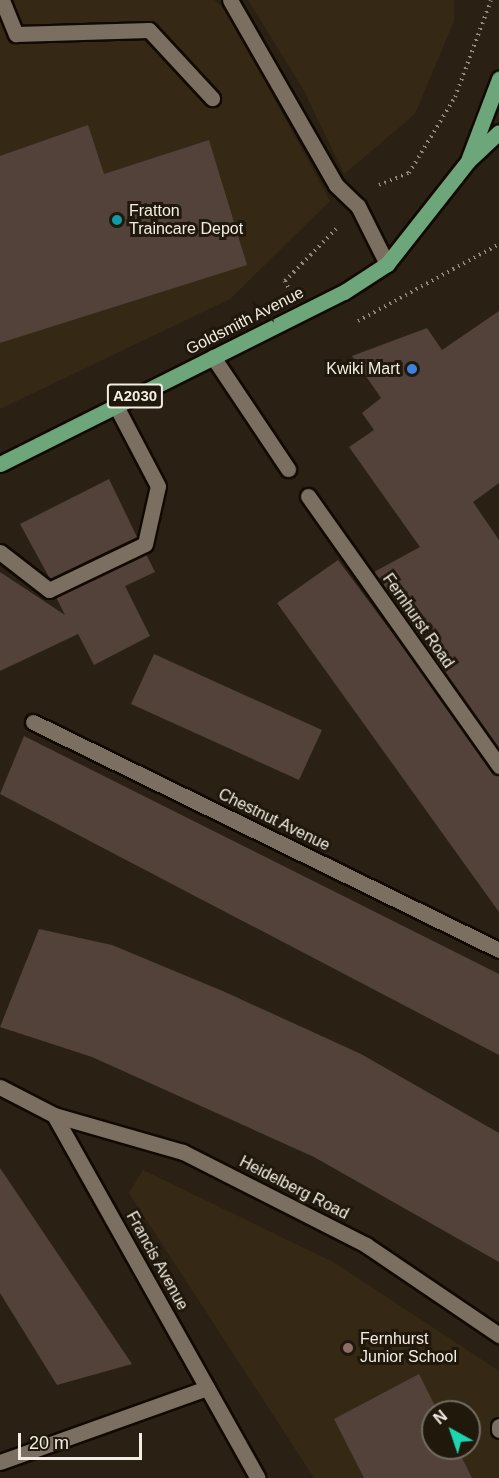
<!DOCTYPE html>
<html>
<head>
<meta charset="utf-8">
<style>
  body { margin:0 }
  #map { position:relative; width:499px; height:1478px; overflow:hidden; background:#2a2114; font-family:Arial,sans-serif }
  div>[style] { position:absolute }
  .built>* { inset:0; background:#352915 }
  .building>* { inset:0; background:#524239 }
  .path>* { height:4px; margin-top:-2px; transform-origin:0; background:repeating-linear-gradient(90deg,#928a80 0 1.5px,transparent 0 6px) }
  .roads { filter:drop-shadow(2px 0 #120a02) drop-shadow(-2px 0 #120a02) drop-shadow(0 2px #120a02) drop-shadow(0 -2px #120a02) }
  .minor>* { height:15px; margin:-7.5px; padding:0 7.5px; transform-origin:7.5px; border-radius:7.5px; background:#7a6f60 }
  .major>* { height:15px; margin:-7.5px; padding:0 7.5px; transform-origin:7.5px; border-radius:7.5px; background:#6ea67b }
  .dots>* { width:16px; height:16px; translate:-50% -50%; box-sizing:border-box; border:3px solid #20180b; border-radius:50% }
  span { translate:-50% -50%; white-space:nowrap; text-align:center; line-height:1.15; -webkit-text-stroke:6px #20180b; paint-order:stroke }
  .shield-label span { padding:2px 4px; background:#20180b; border:2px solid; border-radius:4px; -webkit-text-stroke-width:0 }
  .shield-label { font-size:15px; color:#f3ede5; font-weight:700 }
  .poi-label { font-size:16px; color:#f3ede5 }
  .left { translate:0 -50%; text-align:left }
  .right { translate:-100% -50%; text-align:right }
  .street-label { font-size:16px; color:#f3ede5 }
  .north { position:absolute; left:421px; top:1400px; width:60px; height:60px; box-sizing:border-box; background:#20180b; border:2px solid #746d62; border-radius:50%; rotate:320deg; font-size:16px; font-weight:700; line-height:24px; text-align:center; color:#f3ede5 }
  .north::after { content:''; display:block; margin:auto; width:21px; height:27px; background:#1ed5b1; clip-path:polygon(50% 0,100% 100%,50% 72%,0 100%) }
  .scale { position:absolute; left:18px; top:1433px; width:124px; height:27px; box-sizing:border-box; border:3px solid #f3ede5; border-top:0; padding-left:8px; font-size:18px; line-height:21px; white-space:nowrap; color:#f3ede5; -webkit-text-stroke:4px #20180b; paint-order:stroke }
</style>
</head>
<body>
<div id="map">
  <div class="built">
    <i style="clip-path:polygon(8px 0,214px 0,225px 8px,330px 201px,230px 299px,0 409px,0 3px)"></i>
    <i style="clip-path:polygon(248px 0,454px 0,454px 21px,415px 114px,344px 174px,303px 89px)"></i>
    <i style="clip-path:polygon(evenodd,143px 1170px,335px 1263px,499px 1371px,499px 1478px,314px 1478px,129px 1193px,143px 1170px,433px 1412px,469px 1412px,469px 1448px,433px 1448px,433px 1412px)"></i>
  </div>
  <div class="building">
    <i style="clip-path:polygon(88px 125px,104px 174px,209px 140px,247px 265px,0 343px,0 156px)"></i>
    <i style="clip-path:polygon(499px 311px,499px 483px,473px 502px,499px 540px,499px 749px,374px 572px,420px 547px,349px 447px,374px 430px,362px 413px,381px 398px,352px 356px,427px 328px,442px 350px)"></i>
    <i style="clip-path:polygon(109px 479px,137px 537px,50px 579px,20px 524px)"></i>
    <i style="clip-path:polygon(146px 554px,155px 572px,125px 586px,150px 636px,94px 665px,78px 634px,0 671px,0 572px,65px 615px,56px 597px)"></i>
    <i style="clip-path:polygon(338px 560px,499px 776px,499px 912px,277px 603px)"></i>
    <i style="clip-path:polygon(154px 654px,322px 730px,299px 780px,131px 704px)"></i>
    <i style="clip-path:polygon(24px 736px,499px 974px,499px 1055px,0 794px)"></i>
    <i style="clip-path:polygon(39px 929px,112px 945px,225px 992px,361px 1054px,499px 1133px,499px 1262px,314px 1157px,92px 1057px,0 1027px)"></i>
    <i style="clip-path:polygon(0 1168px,132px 1364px,57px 1385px,0 1293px)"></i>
    <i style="clip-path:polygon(419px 1374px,438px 1412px,433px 1412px,433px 1448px,457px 1448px,472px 1478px,364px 1478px,334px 1419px)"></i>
  </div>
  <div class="path">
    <i style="left:379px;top:185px;width:32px;rotate:-22deg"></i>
    <i style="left:409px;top:173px;width:89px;rotate:-58.8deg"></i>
    <i style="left:455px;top:97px;width:103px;rotate:-69.6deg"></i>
    <i style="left:288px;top:287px;width:7px;rotate:-117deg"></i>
    <i style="left:285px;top:281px;width:73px;rotate:-45.6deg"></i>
    <i style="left:358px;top:321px;width:161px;rotate:-28.6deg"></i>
  </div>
  <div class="roads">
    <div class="minor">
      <i style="left:2px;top:0;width:37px;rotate:68deg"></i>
      <i style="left:16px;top:34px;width:133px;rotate:-1.7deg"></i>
      <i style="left:149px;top:30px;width:93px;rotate:47.2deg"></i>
      <i style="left:230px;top:0;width:213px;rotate:60.2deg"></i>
      <i style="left:336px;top:185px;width:30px;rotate:44deg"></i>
      <i style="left:358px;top:206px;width:65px;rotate:63.4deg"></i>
      <i style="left:213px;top:357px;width:135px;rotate:56.2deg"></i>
      <i style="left:308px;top:496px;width:331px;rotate:54.7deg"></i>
      <i style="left:0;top:552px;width:62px;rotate:37.8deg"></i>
      <i style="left:49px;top:590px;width:106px;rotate:-25.6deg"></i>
      <i style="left:145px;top:544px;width:59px;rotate:-77.4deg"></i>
      <i style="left:158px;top:486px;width:90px;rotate:-117.7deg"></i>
      <i style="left:33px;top:722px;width:519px;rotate:26.07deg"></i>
      <i style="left:0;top:1087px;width:61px;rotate:27.4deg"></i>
      <i style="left:54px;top:1115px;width:416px;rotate:60.7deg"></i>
      <i style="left:54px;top:1115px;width:134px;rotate:16deg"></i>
      <i style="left:183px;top:1152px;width:205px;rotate:26.9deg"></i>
      <i style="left:366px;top:1245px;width:161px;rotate:34.1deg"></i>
      <i style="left:499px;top:1426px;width:4px;rotate:90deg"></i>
      <i style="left:0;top:1462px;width:220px;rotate:-19.7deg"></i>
    </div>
    <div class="major">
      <i style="left:469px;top:158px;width:85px;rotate:-69.2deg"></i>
      <i style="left:0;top:464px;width:385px;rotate:-26.6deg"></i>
      <i style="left:344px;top:292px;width:51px;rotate:-33.1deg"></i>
      <i style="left:387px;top:264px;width:131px;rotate:-51.8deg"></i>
      <i style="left:468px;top:161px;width:42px;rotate:-43.1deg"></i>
    </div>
  </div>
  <div class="dots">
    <i style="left:117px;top:220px;background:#0f9aa8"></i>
    <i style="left:412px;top:369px;background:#3f7fe0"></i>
    <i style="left:348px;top:1348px;background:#8d6e63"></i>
  </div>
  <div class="shield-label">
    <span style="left:135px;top:396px">A2030</span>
  </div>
  <div class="poi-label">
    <span class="left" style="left:129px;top:220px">Fratton<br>Traincare Depot</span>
    <span class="right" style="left:400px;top:369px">Kwiki Mart</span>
    <span class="left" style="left:360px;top:1348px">Fernhurst<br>Junior School</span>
  </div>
  <div class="street-label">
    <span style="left:245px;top:321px;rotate:-27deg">Goldsmith Avenue</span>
    <span style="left:418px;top:621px;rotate:55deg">Fernhurst Road</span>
    <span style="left:274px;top:820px;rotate:26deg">Chestnut Avenue</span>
    <span style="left:294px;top:1188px;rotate:27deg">Heidelberg Road</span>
    <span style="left:157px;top:1261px;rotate:61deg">Francis Avenue</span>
  </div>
  <div class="north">N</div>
  <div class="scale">20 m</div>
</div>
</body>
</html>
